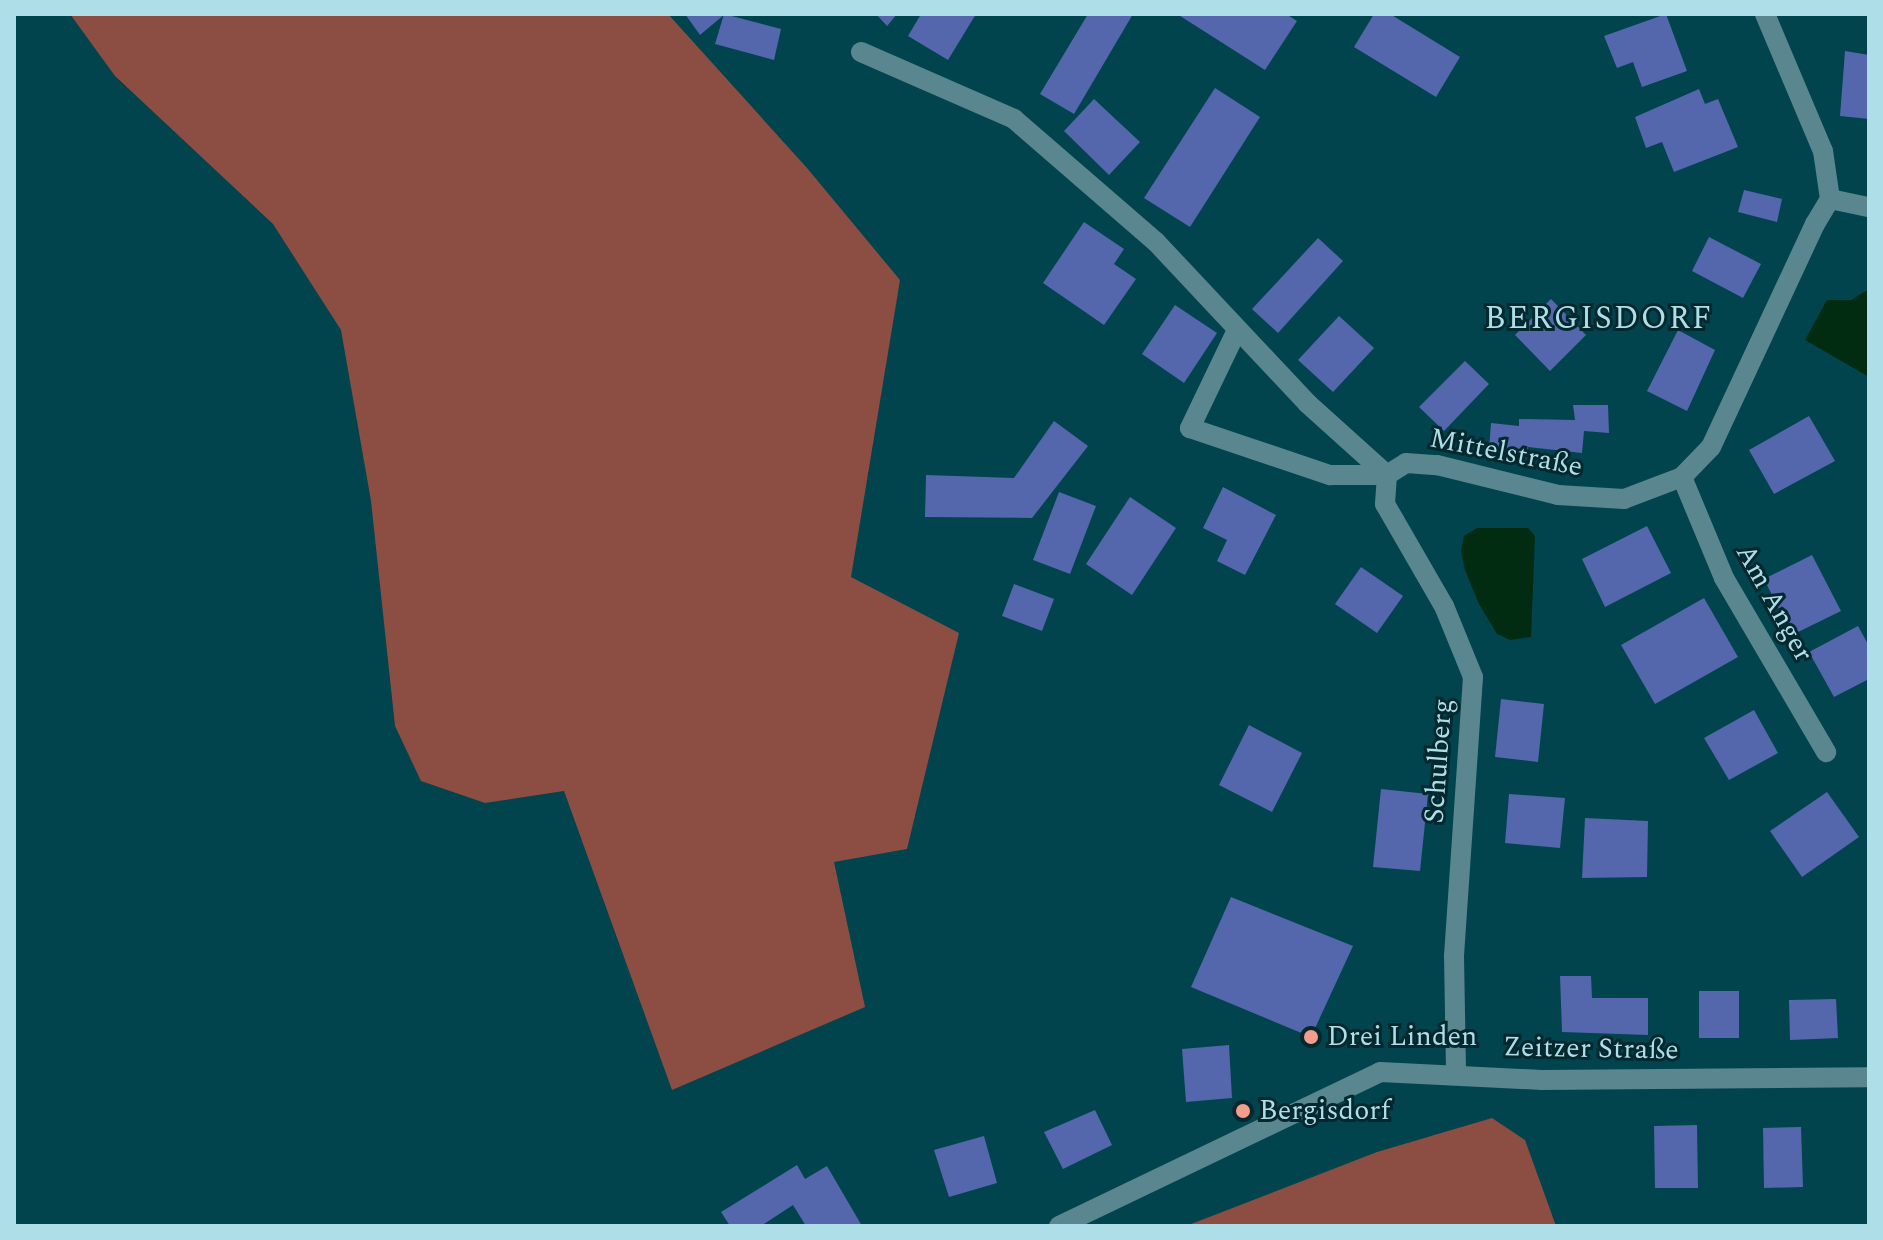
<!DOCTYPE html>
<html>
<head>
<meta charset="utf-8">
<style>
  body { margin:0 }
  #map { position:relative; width:1883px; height:1240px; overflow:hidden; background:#01444e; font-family:Spectral,serif }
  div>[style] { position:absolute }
  .green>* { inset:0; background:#8c4d42 }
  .water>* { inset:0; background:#012c11 }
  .building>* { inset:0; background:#5466ac }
  .minor>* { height:20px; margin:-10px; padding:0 10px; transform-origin:10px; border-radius:10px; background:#59868f }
  .dots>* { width:22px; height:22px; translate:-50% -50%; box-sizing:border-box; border:4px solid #04282e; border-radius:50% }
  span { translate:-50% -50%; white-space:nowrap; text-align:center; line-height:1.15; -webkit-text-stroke:6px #04282e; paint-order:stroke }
  .street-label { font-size:28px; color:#aedee8 }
  .poi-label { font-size:28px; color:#aedee8 }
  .left { translate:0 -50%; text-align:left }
  .quarter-label { font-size:32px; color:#aedee8; letter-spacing:2px }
  .frame { position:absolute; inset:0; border:16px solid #aedee8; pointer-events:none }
</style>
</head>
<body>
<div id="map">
  <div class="green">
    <i style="clip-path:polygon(70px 14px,668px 14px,807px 168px,900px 280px,851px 577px,959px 633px,907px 849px,834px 862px,865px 1007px,672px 1090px,564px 791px,485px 803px,421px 781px,395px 726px,371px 501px,341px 330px,273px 224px,115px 76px)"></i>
    <i style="clip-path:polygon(1492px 1118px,1525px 1140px,1556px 1226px,1186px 1226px,1377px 1152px)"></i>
  </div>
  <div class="water">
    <i style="clip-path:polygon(1869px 289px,1869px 377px,1805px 340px,1827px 300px,1851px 300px)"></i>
    <i style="clip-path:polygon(1477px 528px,1528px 528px,1535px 536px,1531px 637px,1510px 640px,1497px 634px,1479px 604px,1465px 570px,1461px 551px,1464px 536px)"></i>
  </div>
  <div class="building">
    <i style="clip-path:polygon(685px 14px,725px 14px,700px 35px)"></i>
    <i style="clip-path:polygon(724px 14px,781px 29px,774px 60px,715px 44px)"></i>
    <i style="clip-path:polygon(876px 14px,897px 14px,887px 26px)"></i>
    <i style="clip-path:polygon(921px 14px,976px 14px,948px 60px,908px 36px)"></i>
    <i style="clip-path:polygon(1088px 14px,1133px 14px,1074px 114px,1040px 94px)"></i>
    <i style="clip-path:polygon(1177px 14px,1286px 14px,1297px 21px,1265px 70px)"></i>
    <i style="clip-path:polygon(1374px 14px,1390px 14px,1460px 57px,1436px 97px,1354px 47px)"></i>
    <i style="clip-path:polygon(1666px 14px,1687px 71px,1642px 87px,1633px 62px,1617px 68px,1604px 36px)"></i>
    <i style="clip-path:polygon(1845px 51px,1869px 55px,1869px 119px,1840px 116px)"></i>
    <i style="clip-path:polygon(1215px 88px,1260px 117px,1190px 227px,1144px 198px)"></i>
    <i style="clip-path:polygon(1699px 89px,1705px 104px,1718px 99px,1738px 147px,1674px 172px,1662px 142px,1646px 148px,1635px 117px)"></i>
    <i style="clip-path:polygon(1094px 99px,1140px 142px,1109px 175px,1064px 131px)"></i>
    <i style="clip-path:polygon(1744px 190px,1782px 199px,1777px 222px,1738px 212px)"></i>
    <i style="clip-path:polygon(1084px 222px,1124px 249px,1114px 264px,1136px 279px,1104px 325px,1043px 283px)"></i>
    <i style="clip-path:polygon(1709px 237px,1761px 264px,1743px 298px,1692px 271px)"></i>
    <i style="clip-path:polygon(1318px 238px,1343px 261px,1278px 333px,1252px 309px)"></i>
    <i style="clip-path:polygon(1551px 299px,1586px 335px,1550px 371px,1515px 335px)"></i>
    <i style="clip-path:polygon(1175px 305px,1217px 333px,1184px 383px,1142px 354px)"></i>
    <i style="clip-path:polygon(1339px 316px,1374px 348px,1333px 392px,1298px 360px)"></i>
    <i style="clip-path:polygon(1678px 330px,1715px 350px,1687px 411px,1647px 391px)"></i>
    <i style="clip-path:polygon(1465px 361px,1489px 384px,1444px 431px,1419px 407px)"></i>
    <i style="clip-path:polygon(1573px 405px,1608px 405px,1609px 433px,1584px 431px,1582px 453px,1528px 447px,1526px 454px,1489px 450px,1491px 423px,1519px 426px,1519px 419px,1575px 420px)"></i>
    <i style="clip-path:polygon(1809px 416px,1835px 461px,1774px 494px,1749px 450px)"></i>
    <i style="clip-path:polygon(1054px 421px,1088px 446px,1032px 518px,925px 517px,926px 475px,1014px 478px)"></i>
    <i style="clip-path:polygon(1223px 487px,1276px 515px,1245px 575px,1217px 561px,1227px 540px,1203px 528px)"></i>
    <i style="clip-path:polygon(1059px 492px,1096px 506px,1070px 574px,1033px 560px)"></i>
    <i style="clip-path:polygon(1130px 497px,1176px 528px,1132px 595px,1086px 564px)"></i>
    <i style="clip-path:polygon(1647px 526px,1671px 573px,1605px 607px,1582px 559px)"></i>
    <i style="clip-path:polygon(1812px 555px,1841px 611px,1792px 635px,1764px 579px)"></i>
    <i style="clip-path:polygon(1361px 567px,1403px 596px,1377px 633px,1335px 604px)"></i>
    <i style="clip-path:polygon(1014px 584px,1054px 599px,1042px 631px,1002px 616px)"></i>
    <i style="clip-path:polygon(1704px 598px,1738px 657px,1655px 704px,1621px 645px)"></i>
    <i style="clip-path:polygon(1858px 626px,1869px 646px,1869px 679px,1834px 697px,1809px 652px)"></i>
    <i style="clip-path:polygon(1501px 699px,1544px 704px,1538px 762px,1495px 757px)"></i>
    <i style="clip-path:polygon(1754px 710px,1778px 753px,1729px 780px,1704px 738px)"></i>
    <i style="clip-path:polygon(1249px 725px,1302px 753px,1272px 812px,1219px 785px)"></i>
    <i style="clip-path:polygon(1381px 789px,1428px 794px,1420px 871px,1373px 867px)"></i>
    <i style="clip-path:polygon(1827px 792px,1859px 837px,1802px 877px,1770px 831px)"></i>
    <i style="clip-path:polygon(1509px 794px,1565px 798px,1560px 848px,1505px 843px)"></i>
    <i style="clip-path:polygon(1585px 818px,1648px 821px,1647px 877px,1582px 878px)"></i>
    <i style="clip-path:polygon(1231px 897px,1353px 946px,1311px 1037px,1191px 987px)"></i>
    <i style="clip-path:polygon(1560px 976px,1591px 976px,1592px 998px,1648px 998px,1648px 1035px,1562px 1032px)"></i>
    <i style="clip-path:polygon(1699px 991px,1739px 991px,1739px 1038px,1699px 1038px)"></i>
    <i style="clip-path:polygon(1836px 999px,1838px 1038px,1790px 1040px,1789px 1000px)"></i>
    <i style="clip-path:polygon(1229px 1045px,1232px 1098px,1186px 1102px,1182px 1049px)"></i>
    <i style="clip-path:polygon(1095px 1110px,1112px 1145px,1063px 1169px,1044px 1132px)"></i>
    <i style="clip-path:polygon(1697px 1125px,1698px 1188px,1655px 1188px,1654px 1126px)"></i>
    <i style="clip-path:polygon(1801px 1127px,1803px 1187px,1764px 1188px,1763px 1128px)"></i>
    <i style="clip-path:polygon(984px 1136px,997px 1183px,949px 1197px,934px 1150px)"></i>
    <i style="clip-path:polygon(797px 1165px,805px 1179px,827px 1166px,862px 1226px,806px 1226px,793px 1205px,761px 1226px,730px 1226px,721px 1212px)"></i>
  </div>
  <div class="minor">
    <i style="left:1765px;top:14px;width:149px;rotate:67.1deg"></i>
    <i style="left:1823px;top:151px;width:49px;rotate:81.7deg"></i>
    <i style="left:861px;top:52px;width:167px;rotate:23.6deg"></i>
    <i style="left:1014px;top:119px;width:188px;rotate:40.9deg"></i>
    <i style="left:1156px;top:242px;width:221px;rotate:46.8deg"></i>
    <i style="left:1307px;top:403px;width:108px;rotate:42deg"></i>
    <i style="left:1830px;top:199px;width:40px;rotate:12deg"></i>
    <i style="left:1237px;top:330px;width:109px;rotate:115.6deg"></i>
    <i style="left:1190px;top:428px;width:148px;rotate:18.6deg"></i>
    <i style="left:1330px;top:475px;width:57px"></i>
    <i style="left:1387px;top:475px;width:22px;rotate:-32deg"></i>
    <i style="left:1406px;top:463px;width:31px;rotate:4deg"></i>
    <i style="left:1437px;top:465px;width:125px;rotate:13.9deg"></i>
    <i style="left:1558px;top:495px;width:66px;rotate:3.5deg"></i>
    <i style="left:1624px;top:499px;width:62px;rotate:-20.8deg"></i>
    <i style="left:1682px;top:477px;width:42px;rotate:-46deg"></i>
    <i style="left:1711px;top:447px;width:246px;rotate:-65deg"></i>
    <i style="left:1815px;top:224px;width:29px;rotate:-59deg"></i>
    <i style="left:1387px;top:475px;width:29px;rotate:94deg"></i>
    <i style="left:1385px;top:504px;width:118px;rotate:60deg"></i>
    <i style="left:1444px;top:606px;width:77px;rotate:67.8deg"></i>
    <i style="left:1473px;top:677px;width:280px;rotate:93.9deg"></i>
    <i style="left:1454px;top:956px;width:117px;rotate:89deg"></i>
    <i style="left:1682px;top:477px;width:109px;rotate:67.4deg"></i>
    <i style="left:1724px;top:578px;width:202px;rotate:59.6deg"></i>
    <i style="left:1059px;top:1226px;width:356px;rotate:-25.6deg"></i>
    <i style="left:1380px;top:1072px;width:162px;rotate:2.8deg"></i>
    <i style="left:1542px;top:1080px;width:327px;rotate:-0.5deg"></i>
  </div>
  <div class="dots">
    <i style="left:1311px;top:1037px;background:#f49d8d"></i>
    <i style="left:1243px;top:1111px;background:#f49d8d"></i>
  </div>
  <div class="street-label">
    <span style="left:1506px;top:453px;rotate:11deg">Mittelstraße</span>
    <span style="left:1774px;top:603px;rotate:61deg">Am Anger</span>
    <span style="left:1439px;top:761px;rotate:-86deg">Schulberg</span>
    <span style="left:1591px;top:1049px;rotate:1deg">Zeitzer Straße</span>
  </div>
  <div class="poi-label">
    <span class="left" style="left:1327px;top:1037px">Drei Linden</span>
    <span class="left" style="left:1259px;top:1111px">Bergisdorf</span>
  </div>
  <div class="quarter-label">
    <span style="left:1599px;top:319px">BERGISDORF</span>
  </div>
  <div class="frame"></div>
</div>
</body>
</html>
